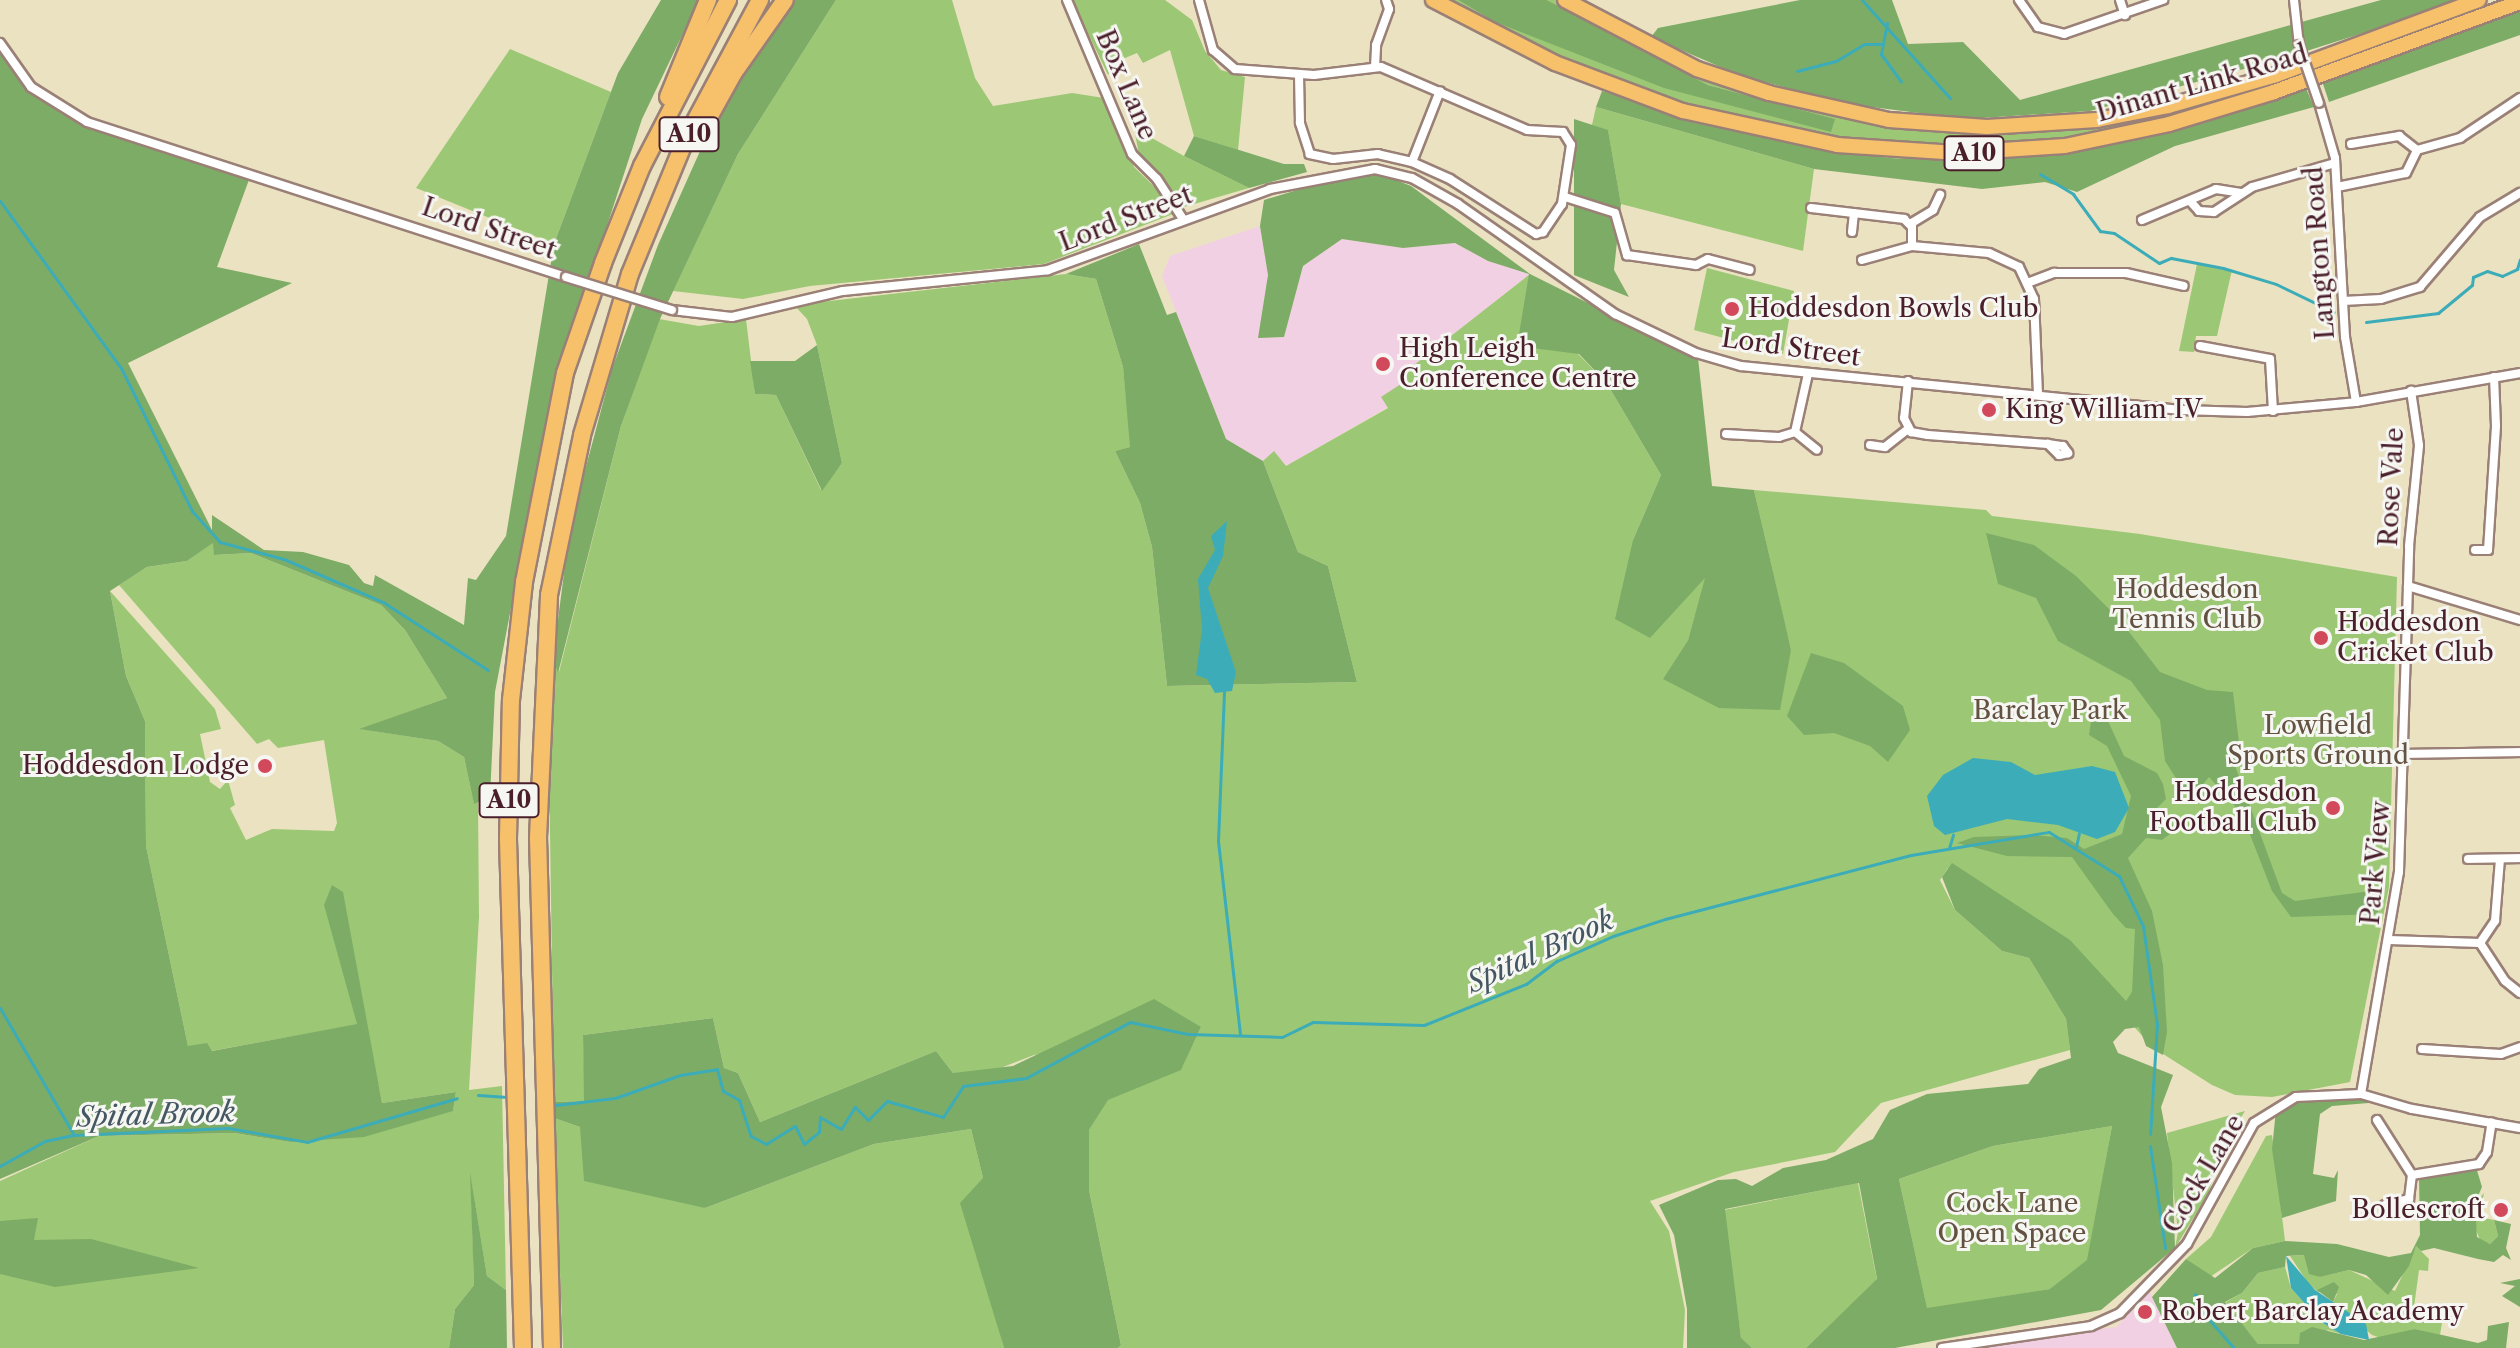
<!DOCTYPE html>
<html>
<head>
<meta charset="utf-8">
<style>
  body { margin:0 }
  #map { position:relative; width:2520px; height:1348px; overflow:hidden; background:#ebe2c2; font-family:"Libre Caslon Text",serif }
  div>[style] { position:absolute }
  .built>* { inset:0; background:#f1d0e3 }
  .green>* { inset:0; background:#9cc875 }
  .forest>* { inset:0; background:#7dac66 }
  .water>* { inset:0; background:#3cacb8 }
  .stream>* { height:3px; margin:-1.5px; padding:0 1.5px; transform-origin:1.5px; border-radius:1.5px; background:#3cacb8 }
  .roads { filter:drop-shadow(2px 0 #9a8076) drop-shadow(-2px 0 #9a8076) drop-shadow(0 2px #9a8076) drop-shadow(0 -2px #9a8076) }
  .street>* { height:8px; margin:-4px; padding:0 4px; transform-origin:4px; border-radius:4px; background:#fff }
  .primary>* { height:14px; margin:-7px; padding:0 7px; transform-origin:7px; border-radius:7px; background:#f7c06b }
  .highway>* { height:16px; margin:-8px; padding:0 8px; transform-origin:8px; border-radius:8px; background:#f7c06b }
  .bridges { filter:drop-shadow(2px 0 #9a8076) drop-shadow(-2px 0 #9a8076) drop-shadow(0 2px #9a8076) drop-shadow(0 -2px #9a8076) }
  .street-bridge>* { height:8px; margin:-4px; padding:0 4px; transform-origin:4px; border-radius:4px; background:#fff }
  .dots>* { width:22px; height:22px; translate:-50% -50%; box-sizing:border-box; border:4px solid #f6f6f2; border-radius:50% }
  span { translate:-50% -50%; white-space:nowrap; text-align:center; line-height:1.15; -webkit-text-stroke:6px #f6f6f2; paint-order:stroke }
  .shield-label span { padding:2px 6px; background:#f6f6f2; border:2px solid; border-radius:6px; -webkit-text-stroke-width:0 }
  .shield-label { font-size:24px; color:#4a1f2b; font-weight:700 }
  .street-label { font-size:26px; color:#4a1f2b }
  .poi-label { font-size:26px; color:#4a1f2b }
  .left { translate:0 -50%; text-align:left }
  .right { translate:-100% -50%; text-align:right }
  .park-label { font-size:26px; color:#635241 }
  .water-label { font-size:28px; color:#445763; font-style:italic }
</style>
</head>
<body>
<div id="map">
  <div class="built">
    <i style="clip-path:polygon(1260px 226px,1268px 275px,1259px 338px,1284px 337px,1303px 266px,1342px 239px,1403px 248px,1455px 243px,1488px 261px,1530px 274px,1401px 376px,1404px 382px,1388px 407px,1285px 467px,1274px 452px,1263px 461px,1226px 439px,1162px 276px,1170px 256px)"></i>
    <i style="clip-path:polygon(2150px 1292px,2177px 1348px,1947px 1348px,2116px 1327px)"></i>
  </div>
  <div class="green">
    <i style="clip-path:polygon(836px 0,952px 0,975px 78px,993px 106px,1072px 93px,1104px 98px,1124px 133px,1134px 167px,1168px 200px,1173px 214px,1044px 264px,810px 286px,743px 299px,673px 291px,738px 154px)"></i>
    <i style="clip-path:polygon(1072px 0,1165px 0,1192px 20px,1205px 51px,1221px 70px,1245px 77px,1238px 150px,1194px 136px,1170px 50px,1143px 63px,1137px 53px,1118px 61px,1108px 75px)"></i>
    <i style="clip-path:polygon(1446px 0,1458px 0,1493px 21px,1831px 131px,1834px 119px,1708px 85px,1547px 0,1556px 0,1675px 65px,1803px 109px,1912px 129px,1987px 133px,2083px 127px,2509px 0,2303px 76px,2137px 127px,2039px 143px,1950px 148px,1797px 132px,1666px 100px,1540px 49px)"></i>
    <i style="clip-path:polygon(510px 49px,611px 92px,554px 244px,416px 188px)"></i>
    <i style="clip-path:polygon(1596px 107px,1814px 169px,1803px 251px,1621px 204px,1608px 131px,1592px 125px)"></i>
    <i style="clip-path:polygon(1134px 128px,1184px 156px,1249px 188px,1184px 207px,1139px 155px)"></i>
    <i style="clip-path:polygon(2197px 264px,2232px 270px,2217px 336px,2196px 336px,2194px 352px,2179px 351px)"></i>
    <i style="clip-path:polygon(1707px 268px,1794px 291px,1783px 354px,1694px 330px)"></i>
    <i style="clip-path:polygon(1066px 274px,1096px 279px,1123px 367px,1131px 447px,1115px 451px,1140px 503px,1152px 547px,1167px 686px,1357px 682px,1328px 566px,1298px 552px,1263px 461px,1274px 451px,1286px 466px,1388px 408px,1381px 397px,1404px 382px,1400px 376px,1530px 274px,1578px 354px,1606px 382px,1661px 475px,1633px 540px,1706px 577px,1688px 640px,1664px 678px,1791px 651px,1754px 490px,1986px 510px,1992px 516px,2140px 534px,2397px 577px,2389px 887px,2350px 1082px,2272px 1097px,2235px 1095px,2212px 1085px,2152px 1047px,2070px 954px,1948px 868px,1940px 880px,1955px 910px,2002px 951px,2029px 958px,2066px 1019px,2070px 1050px,1881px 1103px,1835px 1152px,1734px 1172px,1650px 1201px,1669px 1231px,1685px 1310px,1683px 1348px,1118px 1348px,1121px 1345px,1089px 1190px,1089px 1130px,1107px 1100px,1181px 1069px,1201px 1027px,1034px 1055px,990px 1072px,953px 1073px,936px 1051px,760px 1122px,738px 1073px,724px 1068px,713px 1018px,583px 1035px,585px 1101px,554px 1102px,548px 699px,553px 658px,559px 672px,621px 426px,659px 319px,699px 326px,746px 319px,755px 394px,776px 395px,821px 490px,842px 463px,817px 345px,807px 319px,794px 305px)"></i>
    <i style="clip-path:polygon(214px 542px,215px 555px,251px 553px,381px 605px,405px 630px,447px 698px,361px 729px,438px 741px,464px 757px,474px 803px,478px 802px,479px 917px,469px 1090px,502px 1086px,506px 1290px,487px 1276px,471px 1180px,474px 1285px,455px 1309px,449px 1348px,0 1348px,0 1181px,99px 1136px,234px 1133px,290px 1142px,453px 1110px,456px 1092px,382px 1103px,366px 1023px,211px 1051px,188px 1046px,146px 846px,145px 721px,126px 676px,110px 591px,215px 709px,221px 729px,200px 734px,210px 782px,220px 789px,228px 780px,235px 805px,230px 808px,246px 840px,272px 829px,334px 831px,337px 823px,324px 740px,278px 748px,269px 739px,257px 744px,119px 585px,147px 567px,187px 561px)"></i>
    <i style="clip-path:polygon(2245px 1111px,2222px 1149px,2208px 1194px,2175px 1248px,2178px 1232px,2167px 1133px)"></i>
    <i style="clip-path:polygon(554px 1118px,580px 1127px,705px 1208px,874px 1144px,971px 1129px,983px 1178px,985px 1281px,1004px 1348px,563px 1348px)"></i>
    <i style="clip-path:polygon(2112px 1126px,2088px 1260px,2051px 1289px,1927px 1309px,1899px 1179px,1993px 1146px)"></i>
    <i style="clip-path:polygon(2272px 1135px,2285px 1241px,2253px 1248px,2210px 1277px,2186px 1259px,2211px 1237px,2266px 1136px)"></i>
    <i style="clip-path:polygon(1858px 1183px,1877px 1280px,1806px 1348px,1752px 1348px,1741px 1339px,1724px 1210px)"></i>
    <i style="clip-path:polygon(2484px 1193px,2479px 1217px,2494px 1220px,2498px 1236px,2490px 1244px,2480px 1240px,2476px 1230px,2475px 1203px)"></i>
    <i style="clip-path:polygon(2416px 1246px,2429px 1259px,2428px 1271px,2419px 1270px,2414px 1307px,2436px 1315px,2435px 1322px,2442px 1323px,2440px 1335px,2415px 1329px,2384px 1339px,2372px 1335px,2333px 1302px,2337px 1294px,2318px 1292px,2308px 1283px,2290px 1256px,2304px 1255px,2319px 1277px,2349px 1270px,2395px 1291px)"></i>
    <i style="clip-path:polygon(2285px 1267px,2291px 1288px,2321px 1322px,2341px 1334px,2328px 1330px,2300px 1344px,2258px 1344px,2230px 1310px,2226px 1302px,2242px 1293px,2258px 1273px)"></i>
  </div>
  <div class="forest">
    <i style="clip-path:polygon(661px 0,699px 0,642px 119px,552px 393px,495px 692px,490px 797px,474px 804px,464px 757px,438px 741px,359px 729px,447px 698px,405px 630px,381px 605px,251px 553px,214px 555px,213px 543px,187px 561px,147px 567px,110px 591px,126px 676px,145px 721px,146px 846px,188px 1046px,207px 1043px,212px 1051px,357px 1024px,324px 905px,332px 885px,343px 892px,382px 1103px,456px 1092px,453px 1111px,364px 1137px,290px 1142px,234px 1133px,99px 1136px,0 1179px,0 41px,42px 100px,73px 117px,250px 177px,217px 267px,292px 283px,128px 363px,212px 530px,212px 515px,264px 550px,303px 552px,349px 565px,364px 583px,373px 586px,375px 575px,464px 625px,468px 578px,476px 580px,506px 536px,554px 244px,618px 73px)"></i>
    <i style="clip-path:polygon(791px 0,836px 0,738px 154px,660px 319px,621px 426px,558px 673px,553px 658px,570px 527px,612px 369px,658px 245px,722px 102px)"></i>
    <i style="clip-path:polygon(1458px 0,1547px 0,1708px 85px,1835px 119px,1831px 132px,1664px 88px,1493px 21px)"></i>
    <i style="clip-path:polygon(1800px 0,1892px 0,1908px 44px,1963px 42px,2020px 100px,2381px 0,2466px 0,2288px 57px,2090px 111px,1966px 119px,1848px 104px,1739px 75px,1651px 37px,1658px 28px)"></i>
    <i style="clip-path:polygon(2520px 10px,2520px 35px,2329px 102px,2322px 81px)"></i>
    <i style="clip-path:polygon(2305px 86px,2314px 107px,2175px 146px,2077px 192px,2045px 182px,1982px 189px,1814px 169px,1596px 107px,1602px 91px,1773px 140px,1889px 158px,1985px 162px,2149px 137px)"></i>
    <i style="clip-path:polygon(1574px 119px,1608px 130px,1621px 204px,1614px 270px,1629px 297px,1574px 275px)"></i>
    <i style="clip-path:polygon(1194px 136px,1284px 164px,1304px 164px,1307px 172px,1249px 188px,1184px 156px)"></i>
    <i style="clip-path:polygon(1347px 175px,1383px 175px,1411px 186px,1530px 274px,1698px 358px,1712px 486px,1754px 490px,1784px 619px,1791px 650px,1780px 710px,1719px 708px,1663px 679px,1688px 640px,1705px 578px,1650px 638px,1615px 619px,1633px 540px,1661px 475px,1606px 382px,1579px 354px,1517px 346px,1529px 274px,1488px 261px,1455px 243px,1403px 248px,1342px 239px,1303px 266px,1284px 337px,1258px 338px,1268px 275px,1260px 226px,1264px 200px)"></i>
    <i style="clip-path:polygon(1139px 244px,1167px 315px,1176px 312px,1226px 439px,1263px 461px,1298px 552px,1328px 566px,1357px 682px,1167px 686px,1152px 547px,1140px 503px,1115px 451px,1130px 447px,1123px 367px,1096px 279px,1066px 274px)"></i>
    <i style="clip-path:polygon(817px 345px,842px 463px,822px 491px,776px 395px,755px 394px,750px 361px,795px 361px)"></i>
    <i style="clip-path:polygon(1986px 533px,2034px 545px,2076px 576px,2119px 619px,2160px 672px,2207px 690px,2233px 692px,2239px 743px,2234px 763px,2282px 893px,2295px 901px,2378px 890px,2378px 914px,2291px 917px,2272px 891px,2242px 814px,2209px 777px,2190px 800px,2165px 761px,2160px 720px,2131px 681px,2058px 641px,2036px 598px,1998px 584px)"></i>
    <i style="clip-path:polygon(1811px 653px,1844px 663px,1903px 706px,1910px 730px,1888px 762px,1870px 746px,1834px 733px,1804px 735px,1787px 716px)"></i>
    <i style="clip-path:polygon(evenodd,2103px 710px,2124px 756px,2157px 773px,2163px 784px,2166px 799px,2157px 808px,2159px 820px,2179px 827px,2162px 840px,2146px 838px,2128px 858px,2152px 911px,2163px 965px,2167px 1032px,2163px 1055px,2146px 1046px,2139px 1027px,2125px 1029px,2113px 1042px,2118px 1053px,2173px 1075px,2161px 1107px,2172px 1163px,2175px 1248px,2101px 1310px,1895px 1348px,1806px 1348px,1877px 1279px,1859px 1183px,1725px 1209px,1741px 1338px,1752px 1348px,1687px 1348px,1687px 1309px,1674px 1235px,1659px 1205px,1718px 1180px,1736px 1179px,1752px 1186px,1783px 1168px,1826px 1160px,1873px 1139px,1890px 1110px,1927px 1094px,2028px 1084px,2039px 1069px,2071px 1058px,2066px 1019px,2029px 958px,2002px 951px,1955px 910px,1942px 877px,1952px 863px,2070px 940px,2126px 1001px,2132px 992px,2135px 929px,2126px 928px,2113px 914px,2072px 857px,2007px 856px,1957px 843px,1974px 837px,2032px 835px,2067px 838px,2084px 849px,2122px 834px,2131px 796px,2107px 746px,2089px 735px,2091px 721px,2103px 710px,2112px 1126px,2087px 1260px,2050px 1289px,1927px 1308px,1899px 1179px,1993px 1146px,2112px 1126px)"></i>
    <i style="clip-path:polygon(1154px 999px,1201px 1027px,1181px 1070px,1108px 1100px,1089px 1130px,1089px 1190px,1121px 1345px,1118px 1348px,1004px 1348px,960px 1203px,983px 1178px,971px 1129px,874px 1144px,705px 1208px,584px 1181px,580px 1127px,554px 1118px,554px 1102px,584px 1101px,583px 1035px,713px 1018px,724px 1068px,738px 1073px,760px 1122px,936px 1051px,953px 1073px,1013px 1066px)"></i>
    <i style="clip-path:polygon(2366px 1097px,2381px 1102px,2332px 1106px,2320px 1114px,2313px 1174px,2334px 1178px,2338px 1170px,2336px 1201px,2282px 1218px,2272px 1149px,2276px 1110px,2298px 1101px)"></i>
    <i style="clip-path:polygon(2476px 1167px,2482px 1187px,2475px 1203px,2477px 1237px,2490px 1244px,2498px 1236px,2494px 1220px,2511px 1224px,2506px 1248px,2511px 1260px,2503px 1255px,2494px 1262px,2478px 1259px,2434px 1248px,2421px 1251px,2416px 1246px,2409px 1266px,2388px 1295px,2366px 1275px,2349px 1270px,2320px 1277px,2309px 1274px,2304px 1255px,2286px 1256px,2285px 1267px,2258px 1273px,2242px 1293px,2225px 1302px,2258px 1344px,2299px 1344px,2300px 1333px,2312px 1327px,2364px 1340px,2415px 1329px,2478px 1343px,2487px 1340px,2488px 1326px,2509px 1322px,2506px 1348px,2177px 1348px,2152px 1297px,2186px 1259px,2215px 1278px,2253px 1248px,2285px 1241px,2337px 1244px,2389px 1257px,2411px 1253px,2420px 1235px,2419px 1177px)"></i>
    <i style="clip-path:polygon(470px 1172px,487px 1276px,506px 1290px,507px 1348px,449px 1348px,455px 1309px,474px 1285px)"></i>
    <i style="clip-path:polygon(38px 1218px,34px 1240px,91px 1239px,199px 1268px,55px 1287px,0 1274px,0 1221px)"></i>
    <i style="clip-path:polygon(2520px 1279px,2520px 1307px,2502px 1296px,2515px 1286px,2500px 1283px)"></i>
    <i style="clip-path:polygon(2334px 1282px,2339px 1287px,2333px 1302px,2317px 1290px)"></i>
  </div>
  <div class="water">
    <i style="clip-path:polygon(1227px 521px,1223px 556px,1208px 588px,1236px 672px,1232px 691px,1215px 693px,1207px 679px,1196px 675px,1202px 630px,1198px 579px,1215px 550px,1211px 536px)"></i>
    <i style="clip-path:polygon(1973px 758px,2011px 762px,2035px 775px,2092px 766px,2115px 772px,2129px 808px,2115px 832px,2097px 839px,2058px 825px,2007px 819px,1945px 835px,1934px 826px,1927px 796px,1943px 775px)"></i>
    <i style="clip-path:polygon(2286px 1256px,2315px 1290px,2366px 1324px,2369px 1340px,2341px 1334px,2321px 1322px,2291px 1288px)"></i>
  </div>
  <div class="stream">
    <i style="left:1862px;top:0;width:132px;rotate:48.1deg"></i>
    <i style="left:1887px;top:23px;width:32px;rotate:101deg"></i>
    <i style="left:1881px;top:54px;width:34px;rotate:54deg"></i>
    <i style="left:1797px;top:71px;width:40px;rotate:-14.4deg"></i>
    <i style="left:1836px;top:61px;width:33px;rotate:-31deg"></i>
    <i style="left:1864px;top:44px;width:17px"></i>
    <i style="left:2040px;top:174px;width:39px;rotate:31deg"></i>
    <i style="left:2073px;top:194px;width:46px;rotate:53.9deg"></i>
    <i style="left:2100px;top:231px;width:14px;rotate:8deg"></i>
    <i style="left:2114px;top:233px;width:54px;rotate:33.7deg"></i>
    <i style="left:2159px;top:263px;width:13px;rotate:-23deg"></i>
    <i style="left:2171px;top:258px;width:53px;rotate:10.9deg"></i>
    <i style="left:2223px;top:268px;width:55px;rotate:16.8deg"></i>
    <i style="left:2276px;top:284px;width:64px;rotate:25.8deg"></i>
    <i style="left:0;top:201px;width:206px;rotate:54.1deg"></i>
    <i style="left:121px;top:368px;width:160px;rotate:63.6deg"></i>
    <i style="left:192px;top:511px;width:42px;rotate:47.9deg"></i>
    <i style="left:220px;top:542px;width:66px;rotate:14.9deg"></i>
    <i style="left:284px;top:559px;width:108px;rotate:23.5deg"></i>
    <i style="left:383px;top:602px;width:125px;rotate:32.9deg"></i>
    <i style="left:2366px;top:322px;width:73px;rotate:-7.1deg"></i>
    <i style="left:2438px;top:313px;width:44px;rotate:-39.5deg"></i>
    <i style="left:2472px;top:285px;width:8px;rotate:-83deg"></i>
    <i style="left:2473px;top:277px;width:15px;rotate:-23deg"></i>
    <i style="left:2487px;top:271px;width:16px;rotate:18deg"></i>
    <i style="left:2502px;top:276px;width:17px;rotate:-25deg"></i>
    <i style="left:2517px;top:269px;width:10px;rotate:-73deg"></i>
    <i style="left:1224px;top:692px;width:149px;rotate:92.3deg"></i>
    <i style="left:1218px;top:841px;width:194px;rotate:83.5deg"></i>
    <i style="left:2076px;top:847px;width:14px;rotate:-78deg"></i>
    <i style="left:1949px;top:848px;width:14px;rotate:-73deg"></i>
    <i style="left:0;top:1008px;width:147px;rotate:59.8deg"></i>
    <i style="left:478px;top:1095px;width:26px;rotate:4deg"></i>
    <i style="left:556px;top:1105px;width:59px;rotate:-6.8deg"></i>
    <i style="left:615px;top:1098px;width:69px;rotate:-19.5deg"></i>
    <i style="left:680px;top:1075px;width:37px;rotate:-9deg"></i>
    <i style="left:717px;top:1069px;width:23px;rotate:75deg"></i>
    <i style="left:723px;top:1091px;width:18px;rotate:29deg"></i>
    <i style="left:739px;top:1100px;width:38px;rotate:72deg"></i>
    <i style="left:751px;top:1136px;width:17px;rotate:28deg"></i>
    <i style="left:766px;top:1144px;width:34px;rotate:-32deg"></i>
    <i style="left:795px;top:1126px;width:20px;rotate:63deg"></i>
    <i style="left:804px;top:1144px;width:19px;rotate:-39deg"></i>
    <i style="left:819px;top:1132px;width:15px;rotate:-86deg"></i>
    <i style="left:820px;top:1117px;width:24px;rotate:30deg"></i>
    <i style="left:841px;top:1129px;width:26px;rotate:-58deg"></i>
    <i style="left:855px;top:1107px;width:18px;rotate:45deg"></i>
    <i style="left:868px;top:1120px;width:27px;rotate:-45deg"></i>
    <i style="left:887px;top:1101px;width:58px;rotate:15.9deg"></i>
    <i style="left:943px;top:1117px;width:37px;rotate:-57deg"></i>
    <i style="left:963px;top:1086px;width:64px;rotate:-7.2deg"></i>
    <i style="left:1026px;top:1078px;width:118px;rotate:-28.3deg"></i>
    <i style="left:1130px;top:1022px;width:59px;rotate:11.7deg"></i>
    <i style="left:1188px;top:1034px;width:94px;rotate:1.8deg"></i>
    <i style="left:1282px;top:1037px;width:34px;rotate:-26deg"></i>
    <i style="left:1313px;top:1022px;width:111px;rotate:1.5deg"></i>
    <i style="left:1424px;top:1025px;width:110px;rotate:-21.9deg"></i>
    <i style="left:1526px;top:984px;width:39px;rotate:-37deg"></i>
    <i style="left:1557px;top:961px;width:61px;rotate:-24.1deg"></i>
    <i style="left:1613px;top:936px;width:55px;rotate:-18.1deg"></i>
    <i style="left:1665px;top:919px;width:254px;rotate:-14.6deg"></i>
    <i style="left:1911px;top:855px;width:140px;rotate:-9.5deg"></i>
    <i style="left:2049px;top:832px;width:83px;rotate:32.2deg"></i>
    <i style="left:2119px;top:876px;width:55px;rotate:64.4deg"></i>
    <i style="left:2143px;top:926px;width:99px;rotate:81.9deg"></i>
    <i style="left:2157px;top:1024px;width:110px;rotate:93.6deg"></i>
    <i style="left:2150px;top:1146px;width:103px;rotate:81.6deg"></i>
    <i style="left:0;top:1166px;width:51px;rotate:-29.1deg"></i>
    <i style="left:45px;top:1141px;width:30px;rotate:-12deg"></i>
    <i style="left:74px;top:1135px;width:154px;rotate:-2.6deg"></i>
    <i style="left:228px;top:1128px;width:80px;rotate:10deg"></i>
    <i style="left:307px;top:1142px;width:156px;rotate:-16.3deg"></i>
    <i style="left:2195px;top:1294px;width:22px;rotate:66deg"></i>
    <i style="left:2204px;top:1314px;width:45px;rotate:48.6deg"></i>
  </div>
  <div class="roads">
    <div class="street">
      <i style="left:1067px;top:0;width:167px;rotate:67.1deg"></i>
      <i style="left:1132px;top:154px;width:35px;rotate:45deg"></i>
      <i style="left:1157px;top:179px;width:48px;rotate:57deg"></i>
      <i style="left:1199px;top:0;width:52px;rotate:74.4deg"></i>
      <i style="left:1213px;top:50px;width:29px;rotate:41deg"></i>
      <i style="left:1235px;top:69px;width:79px;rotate:4.3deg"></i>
      <i style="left:1314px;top:75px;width:67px;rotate:-6.8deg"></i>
      <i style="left:1381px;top:67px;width:159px;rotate:23.3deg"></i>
      <i style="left:1527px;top:130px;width:36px;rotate:3deg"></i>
      <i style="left:1563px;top:132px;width:15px;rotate:58deg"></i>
      <i style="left:1571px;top:145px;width:60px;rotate:98.7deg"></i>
      <i style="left:1562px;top:204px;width:34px;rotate:124deg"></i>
      <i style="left:1543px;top:232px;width:7px;rotate:164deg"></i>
      <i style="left:1536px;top:234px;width:102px;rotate:-147.4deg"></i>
      <i style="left:1450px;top:179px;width:42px;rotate:-155.9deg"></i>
      <i style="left:1412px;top:162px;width:35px;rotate:-167deg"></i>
      <i style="left:1378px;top:154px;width:45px;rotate:173.7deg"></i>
      <i style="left:1333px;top:159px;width:24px;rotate:-168deg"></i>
      <i style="left:1310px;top:154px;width:33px;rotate:-108deg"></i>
      <i style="left:1300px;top:123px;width:49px;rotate:-91.2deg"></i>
      <i style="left:2019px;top:0;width:33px;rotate:55deg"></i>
      <i style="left:2038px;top:27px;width:27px;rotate:15deg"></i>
      <i style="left:2064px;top:34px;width:105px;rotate:-19deg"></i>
      <i style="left:2120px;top:0;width:16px;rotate:72deg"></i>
      <i style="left:2294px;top:0;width:45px;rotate:83.7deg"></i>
      <i style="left:0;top:43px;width:54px;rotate:54.8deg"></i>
      <i style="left:31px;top:87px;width:66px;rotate:32deg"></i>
      <i style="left:87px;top:122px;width:503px;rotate:17.93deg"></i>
      <i style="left:1375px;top:67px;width:22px;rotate:-87deg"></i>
      <i style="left:1376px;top:45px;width:38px;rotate:-70deg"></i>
      <i style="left:1389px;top:9px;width:9px;rotate:-108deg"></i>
      <i style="left:2319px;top:103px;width:57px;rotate:73.8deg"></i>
      <i style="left:2335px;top:158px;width:179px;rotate:86.8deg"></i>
      <i style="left:2345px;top:337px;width:66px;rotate:80.4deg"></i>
      <i style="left:2351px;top:144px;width:49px;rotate:-9.5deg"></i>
      <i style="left:2399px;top:136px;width:23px;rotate:38deg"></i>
      <i style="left:1412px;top:162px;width:76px;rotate:-68.5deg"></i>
      <i style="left:2337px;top:187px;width:70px;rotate:-11.5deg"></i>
      <i style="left:2406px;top:173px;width:25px;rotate:-64deg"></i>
      <i style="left:2417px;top:150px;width:45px;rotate:-15.6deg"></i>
      <i style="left:2460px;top:138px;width:72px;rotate:-33.7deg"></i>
      <i style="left:1565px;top:197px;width:52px;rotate:17.7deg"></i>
      <i style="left:1615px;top:213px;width:44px;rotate:74.1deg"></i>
      <i style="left:1627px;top:255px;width:70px;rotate:8.2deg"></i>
      <i style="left:1696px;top:265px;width:13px;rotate:-27deg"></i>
      <i style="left:1708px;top:259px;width:43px;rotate:14.7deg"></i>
      <i style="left:2190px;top:201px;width:13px;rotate:48deg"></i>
      <i style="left:2199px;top:211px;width:15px;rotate:4deg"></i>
      <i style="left:2214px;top:212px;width:45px;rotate:-33.3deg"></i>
      <i style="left:2252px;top:187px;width:86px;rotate:-16.1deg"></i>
      <i style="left:1811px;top:208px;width:94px;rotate:6.7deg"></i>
      <i style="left:1904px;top:219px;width:11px;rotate:45deg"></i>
      <i style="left:1912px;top:227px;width:19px;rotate:90deg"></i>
      <i style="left:2142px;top:220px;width:80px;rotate:-22.7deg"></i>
      <i style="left:2216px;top:189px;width:25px;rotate:9deg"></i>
      <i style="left:1910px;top:224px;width:27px;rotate:-31deg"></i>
      <i style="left:1933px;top:210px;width:17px;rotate:-65deg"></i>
      <i style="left:1852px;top:232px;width:19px;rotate:-84deg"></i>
      <i style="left:1862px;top:260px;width:52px;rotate:-15.6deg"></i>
      <i style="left:1912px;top:246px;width:77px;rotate:5.2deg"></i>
      <i style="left:1989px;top:253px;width:33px;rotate:25deg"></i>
      <i style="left:2019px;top:267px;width:35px;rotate:65deg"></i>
      <i style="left:2034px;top:299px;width:95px;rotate:87.6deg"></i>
      <i style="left:2030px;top:282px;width:26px;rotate:-21deg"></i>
      <i style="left:2054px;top:273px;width:72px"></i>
      <i style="left:2126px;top:273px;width:59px;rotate:12.6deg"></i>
      <i style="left:2343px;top:301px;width:38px;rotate:-3deg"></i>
      <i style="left:2381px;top:299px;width:41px;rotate:-17.1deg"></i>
      <i style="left:2420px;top:287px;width:92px;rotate:-49.4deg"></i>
      <i style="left:2480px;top:217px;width:47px;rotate:-31deg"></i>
      <i style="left:672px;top:310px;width:60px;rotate:6.7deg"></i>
      <i style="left:732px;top:317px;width:114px;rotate:-13.2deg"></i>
      <i style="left:843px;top:291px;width:206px;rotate:-5.8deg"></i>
      <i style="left:1048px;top:270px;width:236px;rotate:-20deg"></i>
      <i style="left:1270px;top:189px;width:107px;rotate:-10.8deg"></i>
      <i style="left:1375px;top:169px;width:38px;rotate:14deg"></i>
      <i style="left:1412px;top:178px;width:53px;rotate:29.5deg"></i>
      <i style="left:1458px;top:204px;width:192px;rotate:35deg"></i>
      <i style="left:1615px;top:314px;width:90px;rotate:25.7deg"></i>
      <i style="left:1696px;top:353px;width:47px;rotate:16.1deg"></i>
      <i style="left:1741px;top:366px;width:442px;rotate:5.7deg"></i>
      <i style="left:2181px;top:410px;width:66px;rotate:1.7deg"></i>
      <i style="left:2247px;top:412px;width:109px;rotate:-5.2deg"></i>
      <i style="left:2356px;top:402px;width:167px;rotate:-10deg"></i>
      <i style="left:2200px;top:346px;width:71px;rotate:10.5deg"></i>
      <i style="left:2270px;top:359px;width:52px;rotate:86.7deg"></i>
      <i style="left:1908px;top:381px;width:37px;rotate:96deg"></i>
      <i style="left:1904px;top:418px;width:16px;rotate:63deg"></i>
      <i style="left:1911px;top:432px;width:17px;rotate:10deg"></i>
      <i style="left:1928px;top:435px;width:120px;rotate:4.3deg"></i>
      <i style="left:2048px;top:444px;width:15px;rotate:8deg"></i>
      <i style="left:2063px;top:446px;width:9px;rotate:54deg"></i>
      <i style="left:2068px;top:453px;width:9px;rotate:167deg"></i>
      <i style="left:2059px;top:455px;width:16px;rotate:-135deg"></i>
      <i style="left:1795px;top:432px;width:28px;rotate:39deg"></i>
      <i style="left:1726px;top:434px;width:53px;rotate:3.2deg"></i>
      <i style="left:1779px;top:437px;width:17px;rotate:-17deg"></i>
      <i style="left:1795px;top:432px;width:59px;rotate:-77.4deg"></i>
      <i style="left:1870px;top:445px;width:15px;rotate:8deg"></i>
      <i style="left:1885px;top:447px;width:29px;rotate:-38deg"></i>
      <i style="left:2475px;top:550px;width:13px"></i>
      <i style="left:2488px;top:550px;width:124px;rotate:-86.3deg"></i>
      <i style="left:2496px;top:426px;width:49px;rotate:-92.3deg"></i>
      <i style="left:2408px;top:586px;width:117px;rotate:16.9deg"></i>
      <i style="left:2405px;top:754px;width:115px;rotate:-1deg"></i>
      <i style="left:2468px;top:859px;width:52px;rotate:-1.1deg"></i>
      <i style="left:2389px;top:940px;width:91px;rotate:1.9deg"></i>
      <i style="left:2480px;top:943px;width:45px;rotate:56.7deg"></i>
      <i style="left:2505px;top:981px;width:19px;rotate:39deg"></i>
      <i style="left:2480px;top:943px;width:27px;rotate:-56deg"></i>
      <i style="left:2495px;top:921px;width:62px;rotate:-85.4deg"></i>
      <i style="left:2422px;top:1049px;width:79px;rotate:3.6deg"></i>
      <i style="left:2501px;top:1054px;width:20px;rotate:-20deg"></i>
      <i style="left:2361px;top:1094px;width:225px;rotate:-80.3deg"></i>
      <i style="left:2399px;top:872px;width:326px;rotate:-88.2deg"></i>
      <i style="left:2409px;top:546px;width:101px;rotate:-84.3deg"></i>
      <i style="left:2419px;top:445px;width:55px;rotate:-98.4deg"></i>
      <i style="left:2377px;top:1120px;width:65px;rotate:57.5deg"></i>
      <i style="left:2412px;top:1175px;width:68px;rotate:-9.3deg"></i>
      <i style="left:2479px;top:1164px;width:14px;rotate:-56deg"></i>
      <i style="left:2487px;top:1152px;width:30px;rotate:-81deg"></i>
      <i style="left:2385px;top:1205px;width:25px;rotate:-14deg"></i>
      <i style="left:2409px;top:1199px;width:24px;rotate:-83deg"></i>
      <i style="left:1942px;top:1348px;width:151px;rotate:-8.4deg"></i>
      <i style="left:2091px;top:1326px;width:32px;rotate:-24deg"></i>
      <i style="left:2120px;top:1313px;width:96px;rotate:-45.8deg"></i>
      <i style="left:2187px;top:1244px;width:138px;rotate:-61deg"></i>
      <i style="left:2254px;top:1123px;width:49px;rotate:-31.8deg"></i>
      <i style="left:2296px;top:1097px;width:65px;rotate:-2.6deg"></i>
      <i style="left:2361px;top:1094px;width:53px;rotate:16.4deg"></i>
      <i style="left:2412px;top:1109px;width:110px;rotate:10deg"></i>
    </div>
    <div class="primary">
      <i style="left:1433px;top:0;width:137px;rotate:27.3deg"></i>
      <i style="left:1555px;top:63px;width:137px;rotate:20.6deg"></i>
      <i style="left:1683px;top:111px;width:158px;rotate:12.4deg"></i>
      <i style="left:1837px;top:145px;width:119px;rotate:3.8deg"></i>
      <i style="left:1956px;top:153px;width:109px;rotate:-3.7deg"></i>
      <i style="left:2065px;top:146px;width:106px;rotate:-11.9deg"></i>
      <i style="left:2169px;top:124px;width:110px;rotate:-16.9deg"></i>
      <i style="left:2274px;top:92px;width:262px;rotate:-20.1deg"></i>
      <i style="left:1565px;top:0;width:149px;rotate:27.6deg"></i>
      <i style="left:1697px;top:69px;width:76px;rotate:18.4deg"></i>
      <i style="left:1769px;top:93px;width:123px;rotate:12.7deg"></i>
      <i style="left:1889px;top:120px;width:98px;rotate:4.1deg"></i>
      <i style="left:1987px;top:127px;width:110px;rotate:-3.6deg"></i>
      <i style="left:2097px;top:120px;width:72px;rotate:-11.2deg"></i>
      <i style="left:2168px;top:106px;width:112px;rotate:-16deg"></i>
      <i style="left:2276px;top:75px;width:216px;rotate:-20.3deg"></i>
    </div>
    <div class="highway">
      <i style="left:668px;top:97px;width:105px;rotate:-67.6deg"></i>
      <i style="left:702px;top:130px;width:64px;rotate:-61deg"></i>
      <i style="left:733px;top:74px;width:90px;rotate:-54.9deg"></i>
      <i style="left:523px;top:1348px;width:509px;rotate:-91.69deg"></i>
      <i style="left:508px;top:839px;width:139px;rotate:-88.8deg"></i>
      <i style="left:511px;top:700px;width:119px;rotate:-83.7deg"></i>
      <i style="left:524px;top:582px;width:213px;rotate:-78.9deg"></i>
      <i style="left:565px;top:373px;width:116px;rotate:-70.9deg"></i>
      <i style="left:603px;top:263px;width:105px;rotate:-68.1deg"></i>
      <i style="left:642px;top:166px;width:187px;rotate:-62.6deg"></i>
      <i style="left:552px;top:1348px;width:510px;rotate:-91.57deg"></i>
      <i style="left:538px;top:838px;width:243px;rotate:-87.4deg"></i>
      <i style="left:549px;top:595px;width:163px;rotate:-78.3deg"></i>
      <i style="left:582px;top:435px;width:168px;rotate:-73.4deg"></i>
      <i style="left:630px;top:274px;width:147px;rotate:-67.6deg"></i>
      <i style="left:686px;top:138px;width:157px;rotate:-61.8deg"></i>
    </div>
  </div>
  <div class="bridges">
    <div class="street-bridge">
      <i style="left:2299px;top:45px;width:61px;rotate:71deg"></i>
      <i style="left:566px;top:277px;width:111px;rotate:17.3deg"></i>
    </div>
  </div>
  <div class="dots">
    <i style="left:1732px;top:309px;background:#d1495b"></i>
    <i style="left:1383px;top:364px;background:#d1495b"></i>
    <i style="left:1989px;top:410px;background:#d1495b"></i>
    <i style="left:2321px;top:638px;background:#d1495b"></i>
    <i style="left:265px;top:766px;background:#d1495b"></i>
    <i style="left:2333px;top:808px;background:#d1495b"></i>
    <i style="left:2501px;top:1210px;background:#d1495b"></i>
    <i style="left:2145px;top:1312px;background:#d1495b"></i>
  </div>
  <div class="shield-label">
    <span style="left:689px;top:134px">A10</span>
    <span style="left:1974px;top:153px">A10</span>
    <span style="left:509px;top:800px">A10</span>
  </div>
  <div class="street-label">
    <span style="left:2202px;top:84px;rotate:-16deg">Dinant Link Road</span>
    <span style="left:1126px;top:85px;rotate:67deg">Box Lane</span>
    <span style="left:1126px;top:219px;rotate:-21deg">Lord Street</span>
    <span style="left:489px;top:229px;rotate:19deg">Lord Street</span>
    <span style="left:2320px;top:253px;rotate:-94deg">Langton Road</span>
    <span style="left:1791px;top:348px;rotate:8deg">Lord Street</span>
    <span style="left:2392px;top:487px;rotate:-87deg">Rose Vale</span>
    <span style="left:2376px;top:863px;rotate:-85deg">Park View</span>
    <span style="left:2204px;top:1174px;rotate:-59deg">Cock Lane</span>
  </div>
  <div class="poi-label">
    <span class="left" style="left:1748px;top:309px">Hoddesdon Bowls Club</span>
    <span class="left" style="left:1399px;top:364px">High Leigh<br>Conference Centre</span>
    <span class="left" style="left:2005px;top:410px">King William IV</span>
    <span class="left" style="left:2337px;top:638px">Hoddesdon<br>Cricket Club</span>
    <span class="right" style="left:249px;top:766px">Hoddesdon Lodge</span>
    <span class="right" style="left:2317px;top:808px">Hoddesdon<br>Football Club</span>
    <span class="right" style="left:2485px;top:1210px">Bollescroft</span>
    <span class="left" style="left:2161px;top:1312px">Robert Barclay Academy</span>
  </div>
  <div class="park-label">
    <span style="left:2187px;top:605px">Hoddesdon<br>Tennis Club</span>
    <span style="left:2050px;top:711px">Barclay Park</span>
    <span style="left:2318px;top:741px">Lowfield<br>Sports Ground</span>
    <span style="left:2012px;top:1219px">Cock Lane<br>Open Space</span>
  </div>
  <div class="water-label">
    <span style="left:1540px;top:951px;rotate:-25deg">Spital Brook</span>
    <span style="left:156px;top:1114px;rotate:-2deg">Spital Brook</span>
  </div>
</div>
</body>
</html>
